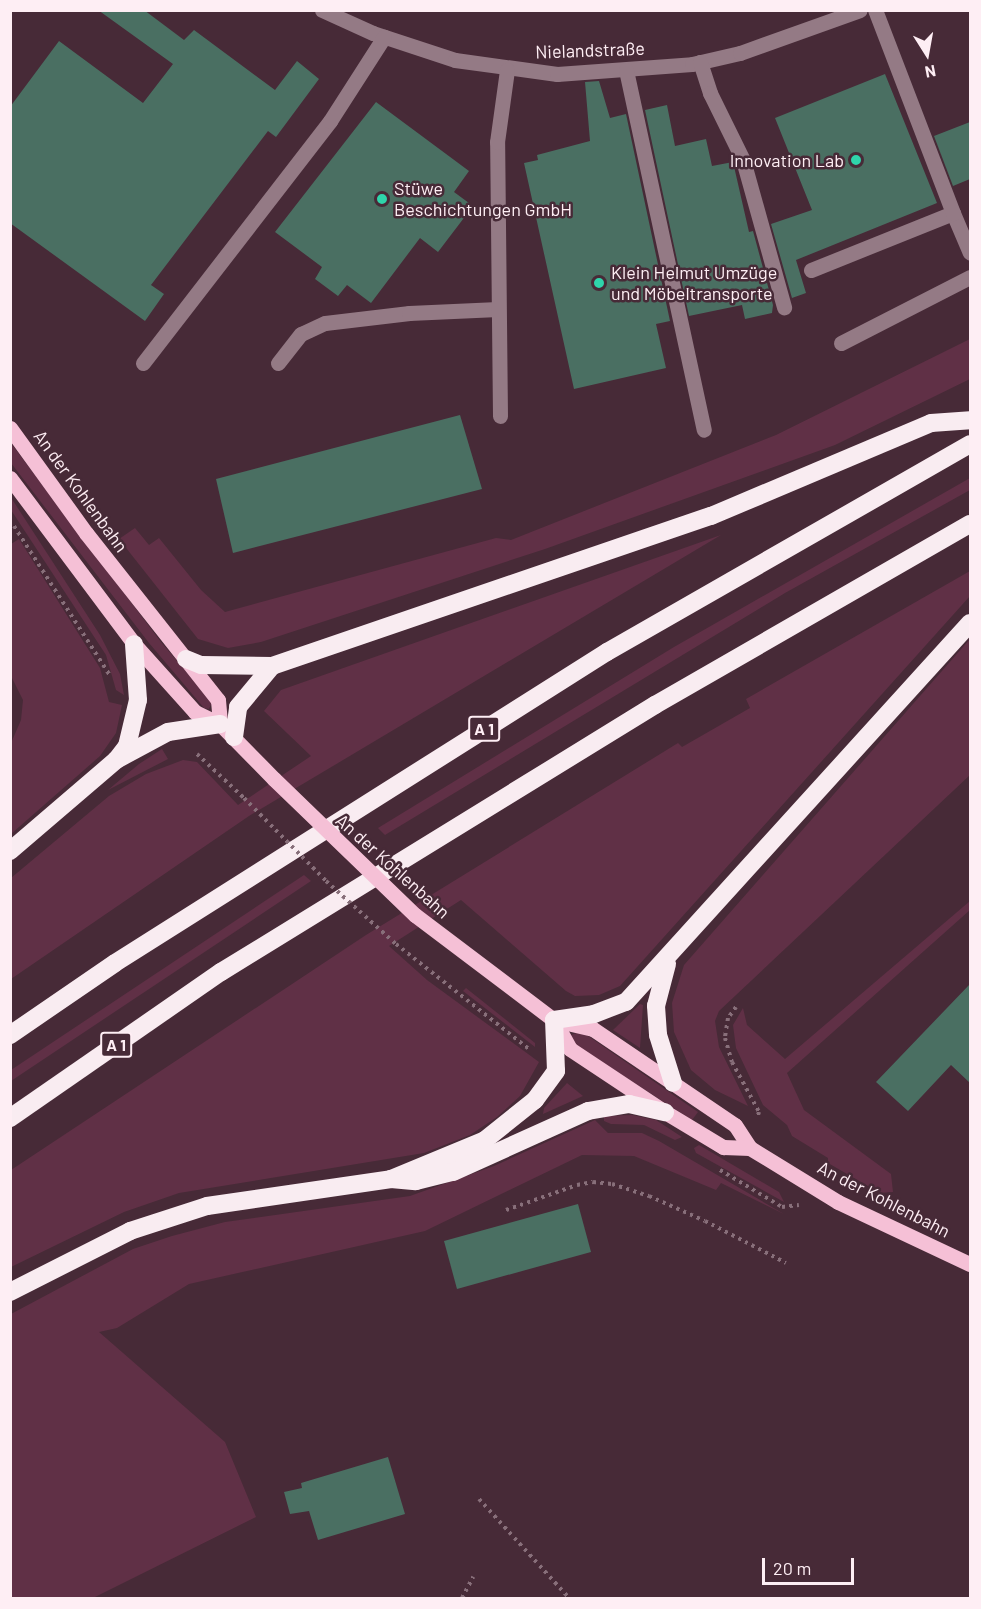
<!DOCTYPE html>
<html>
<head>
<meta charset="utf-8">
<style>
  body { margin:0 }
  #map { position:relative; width:981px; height:1609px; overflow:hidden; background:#472a37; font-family:Barlow,sans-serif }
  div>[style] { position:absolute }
  .green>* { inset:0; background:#603046 }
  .building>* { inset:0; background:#4a6f62 }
  .path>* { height:4px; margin-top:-2px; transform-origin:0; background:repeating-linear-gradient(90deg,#886f7a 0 3px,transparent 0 7.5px) }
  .minor>* { height:15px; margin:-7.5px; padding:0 7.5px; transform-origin:7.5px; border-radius:7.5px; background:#947a85 }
  .major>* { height:15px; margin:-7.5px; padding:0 7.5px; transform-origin:7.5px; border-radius:7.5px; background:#f5c0d6 }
  .highway>* { height:18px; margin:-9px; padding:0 9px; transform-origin:9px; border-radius:9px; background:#f9ecf1 }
  .path-bridge>* { height:4px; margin-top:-2px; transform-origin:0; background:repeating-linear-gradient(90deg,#886f7a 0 3px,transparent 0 7.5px) }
  .major-bridge>* { height:15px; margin:-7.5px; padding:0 7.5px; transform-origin:7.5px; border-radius:7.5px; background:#f5c0d6 }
  .dots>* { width:16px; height:16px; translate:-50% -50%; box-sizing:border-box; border:3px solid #472a37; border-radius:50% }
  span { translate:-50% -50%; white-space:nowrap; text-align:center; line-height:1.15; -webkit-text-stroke:5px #472a37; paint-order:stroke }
  .shield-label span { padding:2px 4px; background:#472a37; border:2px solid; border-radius:4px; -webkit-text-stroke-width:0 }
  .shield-label { font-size:16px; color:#feeef4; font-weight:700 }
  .street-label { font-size:18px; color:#feeef4 }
  .poi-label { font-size:18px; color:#feeef4 }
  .right { translate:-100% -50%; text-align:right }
  .left { translate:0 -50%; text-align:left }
  .frame { position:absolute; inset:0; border:12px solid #feeef4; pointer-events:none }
  .north { position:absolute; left:897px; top:24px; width:60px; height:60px; -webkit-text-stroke:4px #472a37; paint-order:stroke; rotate:169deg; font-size:16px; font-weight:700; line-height:24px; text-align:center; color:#feeef4 }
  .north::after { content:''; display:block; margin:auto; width:21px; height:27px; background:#feeef4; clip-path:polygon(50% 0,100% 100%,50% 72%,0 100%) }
  .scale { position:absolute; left:762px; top:1558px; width:92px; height:27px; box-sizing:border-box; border:3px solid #feeef4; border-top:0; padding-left:8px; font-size:18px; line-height:21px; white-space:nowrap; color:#feeef4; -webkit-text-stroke:4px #472a37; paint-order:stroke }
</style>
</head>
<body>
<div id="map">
  <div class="green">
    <i style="clip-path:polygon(970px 339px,970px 379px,835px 445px,545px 549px,261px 642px,228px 648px,198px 639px,119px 539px,135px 528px,149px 545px,159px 538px,201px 590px,225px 612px,496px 538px,511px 540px,776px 435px)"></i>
    <i style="clip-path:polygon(10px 442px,161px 642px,212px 702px,209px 709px,204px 708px,149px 643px,11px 463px)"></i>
    <i style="clip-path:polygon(970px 478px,970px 490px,785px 593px,385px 835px,378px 828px,674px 647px)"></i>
    <i style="clip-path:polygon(10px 496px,100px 635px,120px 674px,124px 695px,116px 690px,106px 655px,11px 510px)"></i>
    <i style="clip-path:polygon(721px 535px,249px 816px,11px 979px,11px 878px,109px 796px,146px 774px,183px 760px,197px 762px,238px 805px,311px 756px,264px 711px,281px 690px)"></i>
    <i style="clip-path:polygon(19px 539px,100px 668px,109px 702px,122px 705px,116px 733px,100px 756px,11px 834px,11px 743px,21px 720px,23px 700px,10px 674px,11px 544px)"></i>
    <i style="clip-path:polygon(970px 571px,970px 596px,620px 986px,599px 995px,575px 996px,566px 991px,461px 900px,389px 946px,427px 980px,539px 1062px,520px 1096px,497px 1117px,470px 1135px,424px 1153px,179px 1193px,124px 1212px,11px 1267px,11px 1170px,366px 935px,678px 743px,682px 747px,750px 708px,746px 699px)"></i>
    <i style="clip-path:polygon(970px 639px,970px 775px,719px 1011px,715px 1021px,719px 1047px,748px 1106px,715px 1090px,691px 1070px,674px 1032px,672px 1003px,684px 965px)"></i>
    <i style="clip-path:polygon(162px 749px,168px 759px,108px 790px,139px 764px)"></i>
    <i style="clip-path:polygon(304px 875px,311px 881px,11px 1081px,11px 1070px)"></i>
    <i style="clip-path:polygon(970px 901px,970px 910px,787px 1073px,804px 1110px,891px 1174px,893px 1192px,880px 1193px,828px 1163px,828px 1158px,792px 1136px,787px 1125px,763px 1105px,736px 1048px,733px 1025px,743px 1008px,747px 1025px,785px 1059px)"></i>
    <i style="clip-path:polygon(466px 988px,535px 1043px,535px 1047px,463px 991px)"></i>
    <i style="clip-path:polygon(640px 1004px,643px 1005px,640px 1048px,613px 1030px)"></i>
    <i style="clip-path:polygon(581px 1031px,698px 1112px,692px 1120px,572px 1043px,571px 1035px)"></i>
    <i style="clip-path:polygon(567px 1083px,583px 1096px,543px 1114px,544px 1108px)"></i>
    <i style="clip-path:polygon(632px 1115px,656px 1120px,682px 1137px,675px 1140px,644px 1125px,611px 1124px,604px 1121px,604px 1116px)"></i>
    <i style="clip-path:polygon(595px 1120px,608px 1133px,642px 1133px,659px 1141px,784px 1214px,721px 1183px,716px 1190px,634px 1156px,582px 1155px,425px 1231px,189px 1284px,117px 1328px,99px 1332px,225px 1442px,256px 1517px,93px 1598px,11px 1598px,11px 1314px,133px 1249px,172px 1236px,225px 1222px,410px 1196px,494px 1166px)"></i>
    <i style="clip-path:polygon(699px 1145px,779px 1192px,784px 1202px,696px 1153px,694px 1148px)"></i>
  </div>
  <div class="building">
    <i style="clip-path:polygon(98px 10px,144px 10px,184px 40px,194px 30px,275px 90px,297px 61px,319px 79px,276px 137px,268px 131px,151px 285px,164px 294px,145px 321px,10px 223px,10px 107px,59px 41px,143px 103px,173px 64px)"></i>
    <i style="clip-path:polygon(885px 74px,937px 203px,796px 260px,806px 293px,792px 298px,771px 224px,812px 210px,775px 118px)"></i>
    <i style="clip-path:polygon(599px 81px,610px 118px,626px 114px,670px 321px,656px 324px,666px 368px,574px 389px,524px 163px,538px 160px,537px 155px,590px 141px,585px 82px)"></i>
    <i style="clip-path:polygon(376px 102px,469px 171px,454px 192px,473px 206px,438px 252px,420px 238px,371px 303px,347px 285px,338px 296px,315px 279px,322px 267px,275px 232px)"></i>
    <i style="clip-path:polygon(667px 105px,675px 146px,706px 139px,712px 166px,733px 162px,749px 232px,753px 231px,773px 305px,772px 313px,745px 319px,742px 305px,689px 316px,645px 110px)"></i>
    <i style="clip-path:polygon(970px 122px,970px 179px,953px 186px,934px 136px)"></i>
    <i style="clip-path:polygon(460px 415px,482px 489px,233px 553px,216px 479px)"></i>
    <i style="clip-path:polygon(970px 984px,970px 1083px,951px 1065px,908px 1111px,876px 1082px)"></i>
    <i style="clip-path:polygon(578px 1204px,591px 1252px,457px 1289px,444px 1241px)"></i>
    <i style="clip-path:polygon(388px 1457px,405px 1514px,318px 1540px,309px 1511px,290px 1514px,284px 1492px,302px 1488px,301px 1483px)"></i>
  </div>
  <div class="path">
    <i style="left:14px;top:526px;width:176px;rotate:57.3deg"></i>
    <i style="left:197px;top:754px;width:64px;rotate:43.1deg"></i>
    <i style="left:396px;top:944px;width:171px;rotate:38.3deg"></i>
    <i style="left:736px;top:1007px;width:14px;rotate:126deg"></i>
    <i style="left:728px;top:1018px;width:20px;rotate:99deg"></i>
    <i style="left:725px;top:1038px;width:25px;rotate:74deg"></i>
    <i style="left:732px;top:1062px;width:57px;rotate:61.6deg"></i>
    <i style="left:759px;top:1112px;width:6px;rotate:108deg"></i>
    <i style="left:720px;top:1170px;width:72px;rotate:30.8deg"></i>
    <i style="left:782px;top:1207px;width:17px;rotate:-7deg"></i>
    <i style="left:506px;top:1210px;width:75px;rotate:-19.4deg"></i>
    <i style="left:577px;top:1185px;width:16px;rotate:-11deg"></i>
    <i style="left:593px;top:1182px;width:19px;rotate:6deg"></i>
    <i style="left:612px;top:1184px;width:39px;rotate:18deg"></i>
    <i style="left:649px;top:1196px;width:61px;rotate:24.1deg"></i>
    <i style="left:705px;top:1221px;width:91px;rotate:27.4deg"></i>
    <i style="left:479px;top:1499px;width:134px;rotate:47.7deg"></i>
    <i style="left:462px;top:1598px;width:24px;rotate:-62deg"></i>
  </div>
  <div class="minor">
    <i style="left:322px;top:10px;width:56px;rotate:24.3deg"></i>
    <i style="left:373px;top:33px;width:86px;rotate:18.2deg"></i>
    <i style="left:455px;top:60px;width:103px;rotate:7.8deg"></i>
    <i style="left:557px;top:74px;width:135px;rotate:-4.2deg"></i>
    <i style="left:692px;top:64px;width:49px;rotate:-12.9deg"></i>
    <i style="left:740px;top:53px;width:127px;rotate:-19.7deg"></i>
    <i style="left:700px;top:62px;width:33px;rotate:72deg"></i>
    <i style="left:710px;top:93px;width:75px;rotate:63.8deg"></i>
    <i style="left:743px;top:160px;width:153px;rotate:74.4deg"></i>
    <i style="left:626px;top:70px;width:368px;rotate:77.8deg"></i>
    <i style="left:953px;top:213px;width:43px;rotate:67deg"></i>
    <i style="left:811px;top:270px;width:153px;rotate:-21.9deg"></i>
    <i style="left:953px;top:213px;width:217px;rotate:-111deg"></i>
    <i style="left:841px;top:343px;width:145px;rotate:-27.1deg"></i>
    <i style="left:143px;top:363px;width:306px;rotate:-52.3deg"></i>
    <i style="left:330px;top:121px;width:100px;rotate:-57.3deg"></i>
    <i style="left:278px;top:363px;width:37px;rotate:-52deg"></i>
    <i style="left:301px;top:334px;width:26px;rotate:-25deg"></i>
    <i style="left:325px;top:323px;width:85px;rotate:-6.8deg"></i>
    <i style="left:409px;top:313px;width:89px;rotate:-2.6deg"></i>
    <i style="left:500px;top:416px;width:274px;rotate:-90.6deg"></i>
    <i style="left:497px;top:142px;width:73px;rotate:-82.1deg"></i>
  </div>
  <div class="major">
    <i style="left:10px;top:428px;width:130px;rotate:54.1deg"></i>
    <i style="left:86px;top:533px;width:213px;rotate:51.7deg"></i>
    <i style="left:218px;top:700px;width:24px;rotate:85deg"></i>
    <i style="left:10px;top:478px;width:207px;rotate:53.2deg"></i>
    <i style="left:134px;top:644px;width:91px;rotate:48.1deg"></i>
    <i style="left:195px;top:712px;width:28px;rotate:26deg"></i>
    <i style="left:220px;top:724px;width:77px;rotate:45.5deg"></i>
    <i style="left:415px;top:915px;width:174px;rotate:37.1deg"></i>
    <i style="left:554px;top:1020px;width:40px;rotate:13deg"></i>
    <i style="left:593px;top:1029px;width:171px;rotate:34.1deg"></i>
    <i style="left:735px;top:1125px;width:27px;rotate:57deg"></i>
    <i style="left:750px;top:1148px;width:103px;rotate:31.5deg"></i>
    <i style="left:838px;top:1202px;width:146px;rotate:25.2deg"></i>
    <i style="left:554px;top:1020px;width:33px;rotate:61deg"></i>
    <i style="left:570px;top:1049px;width:114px;rotate:33.6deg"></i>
    <i style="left:665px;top:1112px;width:68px;rotate:31.1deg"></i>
    <i style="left:723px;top:1147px;width:27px;rotate:2deg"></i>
  </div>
  <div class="highway">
    <i style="left:186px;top:659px;width:16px;rotate:22deg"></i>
    <i style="left:201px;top:665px;width:71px;rotate:0.8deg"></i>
    <i style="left:272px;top:666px;width:464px;rotate:-18.9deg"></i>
    <i style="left:711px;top:516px;width:239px;rotate:-22.9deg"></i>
    <i style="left:931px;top:423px;width:39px;rotate:-4deg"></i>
    <i style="left:234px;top:737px;width:30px;rotate:-82deg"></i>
    <i style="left:238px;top:707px;width:53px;rotate:-50.3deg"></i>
    <i style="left:117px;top:759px;width:16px;rotate:-52deg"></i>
    <i style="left:127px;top:746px;width:47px;rotate:-76.6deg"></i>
    <i style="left:138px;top:700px;width:56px;rotate:-94.1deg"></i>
    <i style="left:10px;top:851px;width:140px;rotate:-40.6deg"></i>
    <i style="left:116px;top:760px;width:59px;rotate:-28.3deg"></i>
    <i style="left:168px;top:732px;width:53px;rotate:-8.7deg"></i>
    <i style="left:667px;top:964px;width:43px;rotate:104.7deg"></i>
    <i style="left:656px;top:1006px;width:29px;rotate:86deg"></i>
    <i style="left:658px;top:1035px;width:50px;rotate:72.6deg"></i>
    <i style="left:10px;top:1035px;width:127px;rotate:-34.4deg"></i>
    <i style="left:115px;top:963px;width:582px;rotate:-32.3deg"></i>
    <i style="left:607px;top:652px;width:418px;rotate:-29.8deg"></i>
    <i style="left:10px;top:1118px;width:257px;rotate:-34.7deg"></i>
    <i style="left:221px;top:972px;width:510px;rotate:-31.6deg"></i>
    <i style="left:655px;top:705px;width:363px;rotate:-29.9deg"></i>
    <i style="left:391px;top:1179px;width:102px;rotate:-22.5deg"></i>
    <i style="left:485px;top:1140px;width:64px;rotate:-38.7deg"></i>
    <i style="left:535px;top:1100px;width:36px;rotate:-54deg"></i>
    <i style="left:556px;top:1071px;width:51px;rotate:-92.2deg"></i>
    <i style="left:554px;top:1020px;width:40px;rotate:-8.5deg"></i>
    <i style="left:594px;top:1014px;width:34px;rotate:-21deg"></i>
    <i style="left:626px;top:1002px;width:512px;rotate:-47.77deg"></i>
    <i style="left:10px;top:1292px;width:135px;rotate:-26.9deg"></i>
    <i style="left:130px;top:1231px;width:81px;rotate:-18deg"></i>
    <i style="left:207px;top:1206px;width:186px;rotate:-8.3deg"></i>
    <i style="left:391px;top:1179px;width:25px;rotate:5deg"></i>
    <i style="left:416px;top:1181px;width:38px;rotate:-14deg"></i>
    <i style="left:453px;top:1172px;width:148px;rotate:-24.3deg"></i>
    <i style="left:588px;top:1111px;width:42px;rotate:-9.7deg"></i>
    <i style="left:629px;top:1104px;width:37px;rotate:13deg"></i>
  </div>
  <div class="path-bridge">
    <i style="left:244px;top:798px;width:117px;rotate:45.3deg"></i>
    <i style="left:326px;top:881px;width:94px;rotate:42deg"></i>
  </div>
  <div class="major-bridge">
    <i style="left:274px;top:779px;width:196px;rotate:44deg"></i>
  </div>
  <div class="dots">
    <i style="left:856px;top:160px;background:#2fd4aa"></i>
    <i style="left:382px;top:199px;background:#2fd4aa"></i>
    <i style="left:599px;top:283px;background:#2fd4aa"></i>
  </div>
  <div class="shield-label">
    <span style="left:484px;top:729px">A 1</span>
    <span style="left:116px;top:1045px">A 1</span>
  </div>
  <div class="street-label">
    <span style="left:590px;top:50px;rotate:-2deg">Nielandstraße</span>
    <span style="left:81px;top:491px;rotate:54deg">An der Kohlenbahn</span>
    <span style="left:393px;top:866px;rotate:42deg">An der Kohlenbahn</span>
    <span style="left:884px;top:1199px;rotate:27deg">An der Kohlenbahn</span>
  </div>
  <div class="poi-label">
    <span class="right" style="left:844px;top:160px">Innovation Lab</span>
    <span class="left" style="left:394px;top:199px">Stüwe<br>Beschichtungen GmbH</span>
    <span class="left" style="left:611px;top:283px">Klein Helmut Umzüge<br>und Möbeltransporte</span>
  </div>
  <div class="frame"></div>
  <div class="north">N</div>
  <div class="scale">20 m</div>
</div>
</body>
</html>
